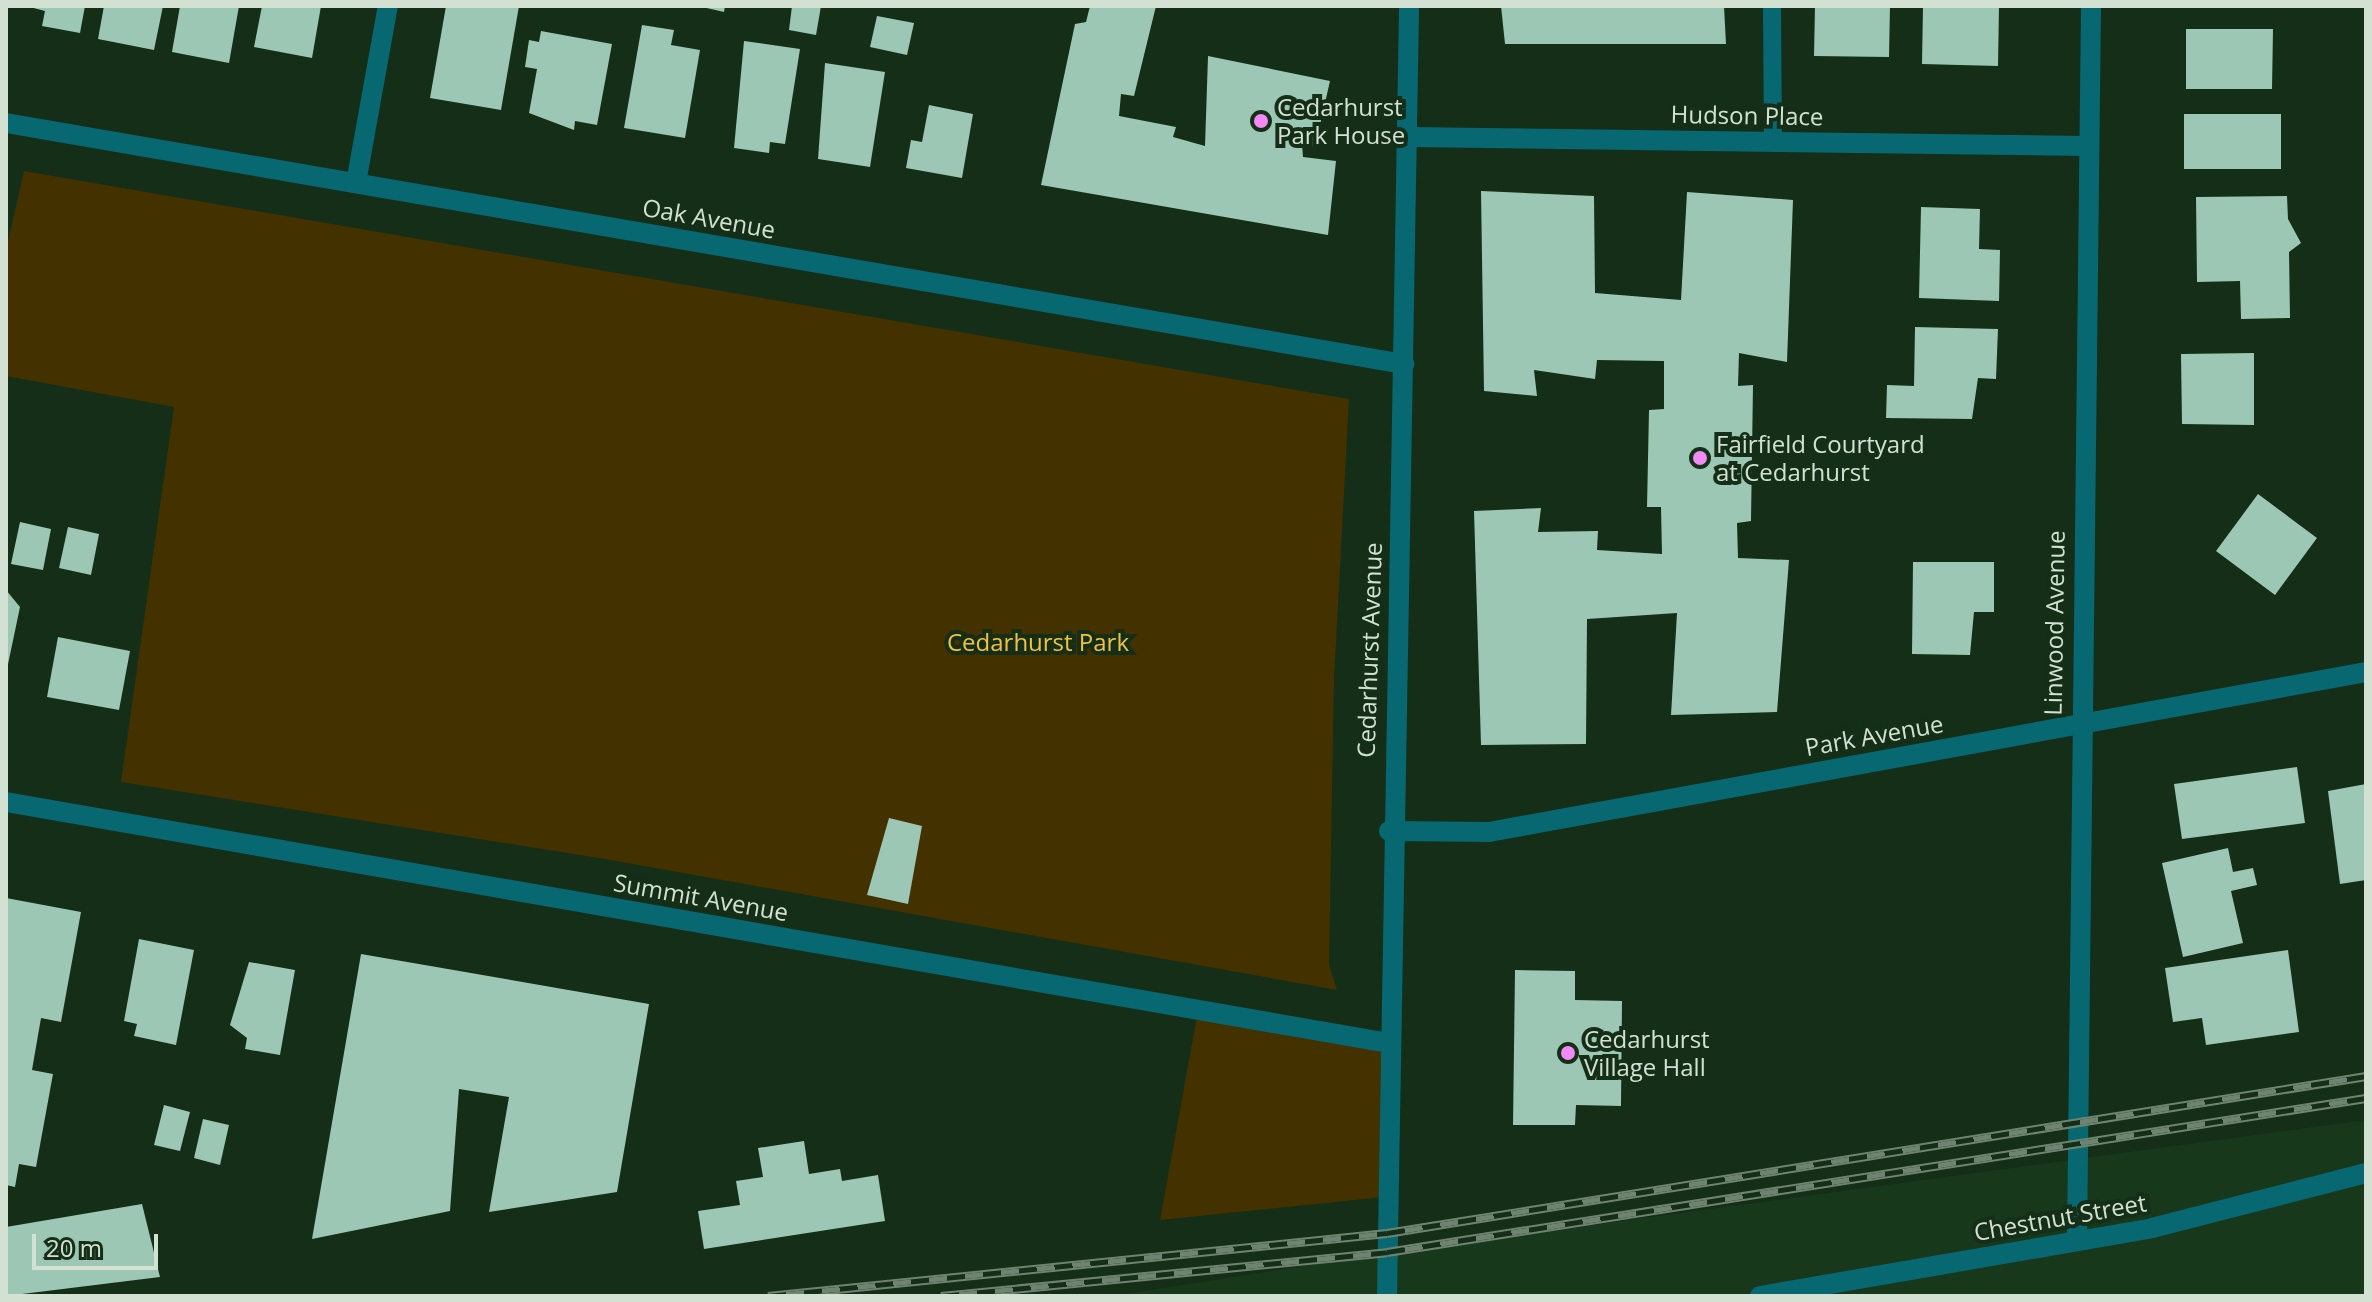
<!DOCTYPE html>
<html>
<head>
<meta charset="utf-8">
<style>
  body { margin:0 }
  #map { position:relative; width:2372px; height:1302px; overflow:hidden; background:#142e17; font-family:"Open Sans",sans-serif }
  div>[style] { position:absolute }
  .built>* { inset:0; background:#18381c }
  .green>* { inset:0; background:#433100 }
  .building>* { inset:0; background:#9cc7b4 }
  .service>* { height:18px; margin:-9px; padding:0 9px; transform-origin:9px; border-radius:9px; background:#076872 }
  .minor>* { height:20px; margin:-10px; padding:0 10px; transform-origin:10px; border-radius:10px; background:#076872 }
  .rail>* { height:9px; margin-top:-4.5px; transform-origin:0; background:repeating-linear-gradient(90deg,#142e17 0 18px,#6e8370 0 36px); box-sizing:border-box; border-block:2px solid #6e8370 }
  .dots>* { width:22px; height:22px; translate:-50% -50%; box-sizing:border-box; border:4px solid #142e17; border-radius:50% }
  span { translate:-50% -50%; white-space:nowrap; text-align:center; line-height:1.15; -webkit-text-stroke:8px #142e17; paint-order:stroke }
  .poi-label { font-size:24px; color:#d2e1d2 }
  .left { translate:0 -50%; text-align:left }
  .street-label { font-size:24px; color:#d2e1d2 }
  .park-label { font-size:24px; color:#f4c13c }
  .frame { position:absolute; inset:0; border:8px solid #d2e1d2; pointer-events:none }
  .scale { position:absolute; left:32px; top:1234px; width:126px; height:36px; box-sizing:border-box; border:4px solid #d2e1d2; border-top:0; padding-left:10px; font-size:24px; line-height:28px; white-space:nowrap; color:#d2e1d2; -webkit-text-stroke:6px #142e17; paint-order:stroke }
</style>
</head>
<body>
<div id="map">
  <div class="built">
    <i style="clip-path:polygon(2366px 1120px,2366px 1296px,1112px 1296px,1386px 1253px)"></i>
  </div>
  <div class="green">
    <i style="clip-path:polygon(24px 171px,1349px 399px,1334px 680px,1329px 965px,1337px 990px,605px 859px,121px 782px,174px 407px,6px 376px,6px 250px)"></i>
    <i style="clip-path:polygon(1197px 1016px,1382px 1040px,1384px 1197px,1160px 1220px)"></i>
  </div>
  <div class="building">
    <i style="clip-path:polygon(26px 6px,85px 6px,80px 33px,42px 26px,45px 11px)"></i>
    <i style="clip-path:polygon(104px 6px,163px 6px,154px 50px,98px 39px)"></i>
    <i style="clip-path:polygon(180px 6px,239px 6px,229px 63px,172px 52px)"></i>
    <i style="clip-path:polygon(262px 6px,321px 6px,312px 58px,254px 47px)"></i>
    <i style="clip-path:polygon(446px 6px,519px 6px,501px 110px,430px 98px)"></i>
    <i style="clip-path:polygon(698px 6px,725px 6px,724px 12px)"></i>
    <i style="clip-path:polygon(792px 6px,821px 6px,816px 35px,789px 30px)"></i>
    <i style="clip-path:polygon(1090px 6px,1156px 6px,1134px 96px,1121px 94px,1119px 116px,1176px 127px,1173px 137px,1205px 146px,1208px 56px,1330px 81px,1315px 147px,1302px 144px,1303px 157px,1336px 161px,1328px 235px,1041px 185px,1075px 24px,1086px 22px)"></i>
    <i style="clip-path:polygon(1501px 6px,1724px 6px,1726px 44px,1505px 44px)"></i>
    <i style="clip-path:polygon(1815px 6px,1890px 6px,1889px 57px,1814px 56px)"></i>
    <i style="clip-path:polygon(1923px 6px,1999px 6px,1998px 66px,1922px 64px)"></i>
    <i style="clip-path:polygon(877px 16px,914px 23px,907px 55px,870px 47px)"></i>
    <i style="clip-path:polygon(642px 25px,674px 30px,671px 45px,700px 50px,685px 138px,624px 128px)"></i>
    <i style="clip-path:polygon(2186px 29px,2273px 29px,2272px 89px,2186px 89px)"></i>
    <i style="clip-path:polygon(541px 31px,612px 44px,597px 125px,575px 121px,574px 130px,529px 113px,537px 69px,525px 67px,529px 40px,539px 42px)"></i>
    <i style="clip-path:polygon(744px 41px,800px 49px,785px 144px,770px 142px,769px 153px,734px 148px)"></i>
    <i style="clip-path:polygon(825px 63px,885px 72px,870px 167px,818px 159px)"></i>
    <i style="clip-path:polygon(929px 105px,973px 114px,962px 178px,906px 168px,911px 140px,922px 142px)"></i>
    <i style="clip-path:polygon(2184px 114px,2281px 114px,2281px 169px,2184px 169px)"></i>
    <i style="clip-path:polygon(1481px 191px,1594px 196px,1595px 293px,1681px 300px,1687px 192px,1793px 200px,1787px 362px,1739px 353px,1738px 386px,1753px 385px,1751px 521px,1737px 523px,1738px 558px,1789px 560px,1777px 712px,1671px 715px,1677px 613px,1587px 619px,1586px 744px,1481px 745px,1474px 511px,1541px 508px,1538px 532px,1598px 531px,1597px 550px,1662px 554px,1661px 507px,1647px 507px,1649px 410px,1664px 409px,1664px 361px,1597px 360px,1595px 379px,1534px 370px,1537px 396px,1484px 391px)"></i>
    <i style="clip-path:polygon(2287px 196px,2288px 219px,2301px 243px,2289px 252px,2290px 318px,2241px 319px,2240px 281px,2197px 282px,2196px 197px)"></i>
    <i style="clip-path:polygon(1921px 207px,1980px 209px,1979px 249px,2000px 250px,1999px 301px,1919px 298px)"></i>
    <i style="clip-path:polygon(1915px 327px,1998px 329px,1996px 379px,1978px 378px,1972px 419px,1886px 418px,1887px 385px,1914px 386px)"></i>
    <i style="clip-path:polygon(2254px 353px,2254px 425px,2182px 424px,2181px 354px)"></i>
    <i style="clip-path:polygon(2258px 494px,2317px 538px,2275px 595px,2216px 551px)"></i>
    <i style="clip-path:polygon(20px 522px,51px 529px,43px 570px,11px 564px)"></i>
    <i style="clip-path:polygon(68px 527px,99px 534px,91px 575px,59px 568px)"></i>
    <i style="clip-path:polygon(1913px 562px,1994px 562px,1994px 612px,1974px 612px,1970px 655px,1912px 654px)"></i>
    <i style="clip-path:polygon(6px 590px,20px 607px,7px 669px,6px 668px)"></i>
    <i style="clip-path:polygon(58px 637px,130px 651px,119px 710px,47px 697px)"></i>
    <i style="clip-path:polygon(2297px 767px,2305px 823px,2182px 839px,2174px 784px)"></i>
    <i style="clip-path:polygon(2366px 784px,2366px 880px,2340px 884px,2328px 791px)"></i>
    <i style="clip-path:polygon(889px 818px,922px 826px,908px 904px,867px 895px)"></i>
    <i style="clip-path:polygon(2228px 848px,2233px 872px,2253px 868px,2257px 885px,2231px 891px,2243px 943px,2183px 957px,2162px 863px)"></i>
    <i style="clip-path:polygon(6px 898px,81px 912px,61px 1022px,41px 1018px,32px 1070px,53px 1074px,36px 1167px,19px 1164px,15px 1187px,6px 1185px)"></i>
    <i style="clip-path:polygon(139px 939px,194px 950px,176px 1045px,134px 1036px,137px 1024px,124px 1021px)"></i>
    <i style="clip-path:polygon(2288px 950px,2299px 1032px,2206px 1045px,2202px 1018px,2173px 1022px,2165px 968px)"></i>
    <i style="clip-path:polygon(361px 954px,649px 1004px,617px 1192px,489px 1212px,509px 1097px,459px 1089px,450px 1211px,312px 1239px)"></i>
    <i style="clip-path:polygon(249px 962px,295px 970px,280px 1055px,245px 1049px,247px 1038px,230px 1025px)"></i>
    <i style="clip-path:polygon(1515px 970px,1575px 971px,1575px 1000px,1622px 1001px,1621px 1106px,1576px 1105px,1575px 1125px,1513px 1125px)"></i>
    <i style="clip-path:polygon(164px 1105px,190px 1112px,180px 1151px,154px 1145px)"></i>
    <i style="clip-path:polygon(203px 1119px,229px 1125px,220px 1165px,194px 1158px)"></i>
    <i style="clip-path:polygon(804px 1141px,809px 1174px,840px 1169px,842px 1181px,878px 1175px,885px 1221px,704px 1249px,698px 1211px,740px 1205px,736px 1181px,763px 1177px,758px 1148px)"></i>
    <i style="clip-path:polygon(142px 1204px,160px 1277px,6px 1296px,6px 1227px)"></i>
  </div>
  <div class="service">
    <i style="left:1772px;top:6px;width:136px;rotate:89.6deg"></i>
  </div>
  <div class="minor">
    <i style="left:6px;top:123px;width:1419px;rotate:9.78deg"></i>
    <i style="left:1407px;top:137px;width:680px;rotate:0.76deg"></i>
    <i style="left:356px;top:183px;width:180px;rotate:-79.8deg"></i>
    <i style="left:6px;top:802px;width:1403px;rotate:9.89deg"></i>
    <i style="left:1389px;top:831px;width:100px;rotate:0.6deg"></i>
    <i style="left:1489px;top:832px;width:891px;rotate:-10.34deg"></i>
    <i style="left:2077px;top:1241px;width:1235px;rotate:-89.35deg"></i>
    <i style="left:1387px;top:1296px;width:1290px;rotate:-89.02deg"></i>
    <i style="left:1760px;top:1296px;width:398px;rotate:-9.8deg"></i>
    <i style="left:2152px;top:1228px;width:221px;rotate:-14.4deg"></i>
  </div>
  <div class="rail">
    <i style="left:768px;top:1296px;width:622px;rotate:-5.81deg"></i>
    <i style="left:1387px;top:1233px;width:992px;rotate:-9.11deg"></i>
    <i style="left:941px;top:1296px;width:448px;rotate:-5.6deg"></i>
    <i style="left:1387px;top:1252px;width:991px;rotate:-8.94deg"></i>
  </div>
  <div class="dots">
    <i style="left:1261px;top:121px;background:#f18af4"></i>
    <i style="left:1700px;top:458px;background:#f18af4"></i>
    <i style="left:1568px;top:1053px;background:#f18af4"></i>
  </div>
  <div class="poi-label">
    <span class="left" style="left:1277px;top:121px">Cedarhurst<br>Park House</span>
    <span class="left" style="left:1716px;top:458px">Fairfield Courtyard<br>at Cedarhurst</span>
    <span class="left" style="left:1584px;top:1053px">Cedarhurst<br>Village Hall</span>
  </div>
  <div class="street-label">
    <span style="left:1747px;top:115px;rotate:1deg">Hudson Place</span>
    <span style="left:709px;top:218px;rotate:10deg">Oak Avenue</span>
    <span style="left:2054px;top:623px;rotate:-89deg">Linwood Avenue</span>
    <span style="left:1369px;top:650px;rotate:-88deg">Cedarhurst Avenue</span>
    <span style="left:1874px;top:735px;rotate:-10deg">Park Avenue</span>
    <span style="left:701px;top:897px;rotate:10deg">Summit Avenue</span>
    <span style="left:2060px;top:1217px;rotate:-10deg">Chestnut Street</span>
  </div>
  <div class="park-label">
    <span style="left:1038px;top:642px">Cedarhurst Park</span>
  </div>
  <div class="frame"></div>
  <div class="scale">20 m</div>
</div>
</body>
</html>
